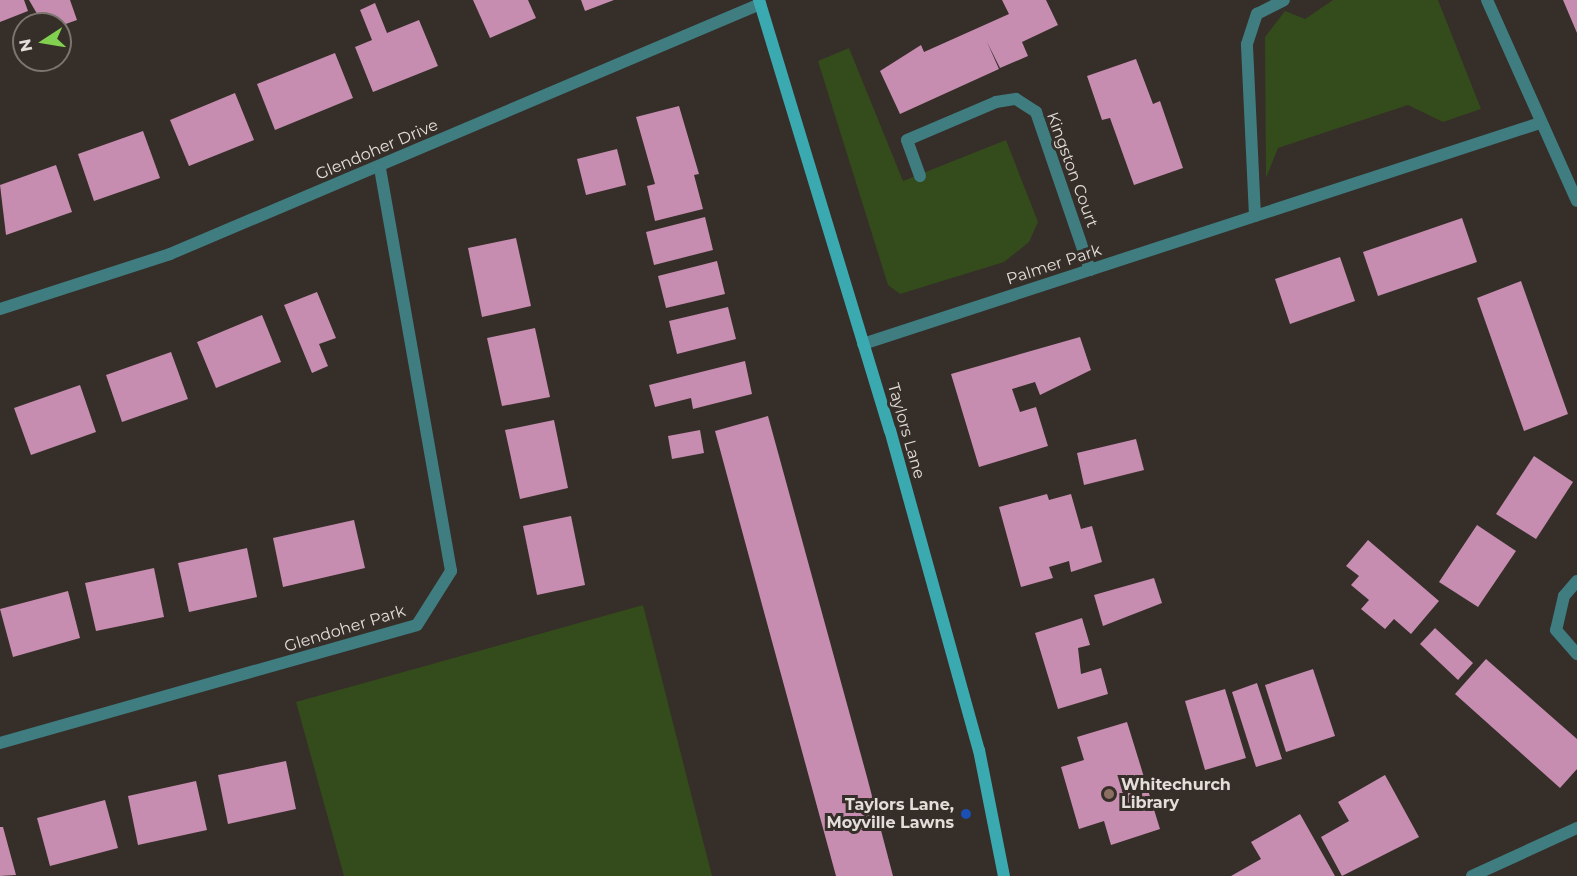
<!DOCTYPE html>
<html>
<head>
<meta charset="utf-8">
<style>
  body { margin:0 }
  #map { position:relative; width:1577px; height:876px; overflow:hidden; background:#362e28; font-family:Montserrat,sans-serif }
  div>[style] { position:absolute }
  .green>* { inset:0; background:#344b1c }
  .building>* { inset:0; background:#c68db0 }
  .lane>* { height:12px; margin:-6px; padding:0 6px; transform-origin:6px; border-radius:6px; background:#3f7d81 }
  .street>* { height:12px; margin:-6px; padding:0 6px; transform-origin:6px; border-radius:6px; background:#3f7d81 }
  .secondary>* { height:12px; margin:-6px; padding:0 6px; transform-origin:6px; border-radius:6px; background:#3ba9b0 }
  .dots>* { width:16px; height:16px; translate:-50% -50%; box-sizing:border-box; border:3px solid #362e28; border-radius:50% }
  span { translate:-50% -50%; white-space:nowrap; text-align:center; line-height:1.15; -webkit-text-stroke:6px #362e28; paint-order:stroke }
  .street-label { font-size:16px; color:#e3deda }
  .poi-label { font-size:16px; color:#e3deda; font-weight:700 }
  .left { translate:0 -50%; text-align:left }
  .right { translate:-100% -50%; text-align:right }
  .north { position:absolute; left:12px; top:12px; width:60px; height:60px; box-sizing:border-box; background:#362e28; border:2px solid #7b746f; border-radius:50%; rotate:258deg; font-size:16px; font-weight:700; line-height:24px; text-align:center; color:#e3deda }
  .north::after { content:''; display:block; margin:auto; width:21px; height:27px; background:#82d04f; clip-path:polygon(50% 0,100% 100%,50% 72%,0 100%) }
</style>
</head>
<body>
<div id="map">
  <div class="green">
    <i style="clip-path:polygon(1333px 0,1438px 0,1481px 109px,1443px 122px,1408px 105px,1278px 148px,1266px 178px,1265px 37px,1285px 11px,1305px 19px)"></i>
    <i style="clip-path:polygon(849px 48px,903px 181px,1006px 140px,1038px 222px,1029px 242px,1004px 262px,900px 294px,888px 285px,818px 61px)"></i>
    <i style="clip-path:polygon(643px 605px,712px 876px,344px 876px,296px 702px)"></i>
  </div>
  <div class="building">
    <i style="clip-path:polygon(0 0,24px 0,28px 11px,0 22px)"></i>
    <i style="clip-path:polygon(29px 0,70px 0,77px 20px,60px 26px,43px 24px)"></i>
    <i style="clip-path:polygon(473px 0,528px 0,536px 18px,490px 38px)"></i>
    <i style="clip-path:polygon(581px 0,614px 0,585px 11px)"></i>
    <i style="clip-path:polygon(1002px 0,1046px 0,1058px 25px,1022px 42px,1028px 56px,1000px 68px,987px 42px,999px 69px,900px 114px,880px 71px,921px 45px,924px 52px,1009px 14px)"></i>
    <i style="clip-path:polygon(1563px 0,1577px 0,1577px 33px)"></i>
    <i style="clip-path:polygon(375px 3px,387px 33px,419px 20px,438px 66px,373px 92px,355px 47px,372px 40px,360px 10px)"></i>
    <i style="clip-path:polygon(335px 53px,353px 98px,275px 130px,257px 84px)"></i>
    <i style="clip-path:polygon(1136px 59px,1153px 104px,1160px 101px,1183px 168px,1134px 185px,1110px 118px,1102px 120px,1087px 76px)"></i>
    <i style="clip-path:polygon(235px 93px,254px 140px,189px 166px,170px 120px)"></i>
    <i style="clip-path:polygon(679px 106px,699px 174px,694px 175px,703px 209px,655px 221px,647px 186px,655px 184px,636px 117px)"></i>
    <i style="clip-path:polygon(143px 131px,160px 178px,94px 201px,78px 154px)"></i>
    <i style="clip-path:polygon(617px 149px,626px 185px,586px 195px,577px 159px)"></i>
    <i style="clip-path:polygon(56px 165px,72px 212px,6px 235px,0 185px)"></i>
    <i style="clip-path:polygon(705px 217px,713px 250px,654px 265px,646px 232px)"></i>
    <i style="clip-path:polygon(1462px 218px,1477px 262px,1378px 296px,1363px 252px)"></i>
    <i style="clip-path:polygon(516px 238px,531px 306px,482px 317px,468px 248px)"></i>
    <i style="clip-path:polygon(1340px 257px,1355px 301px,1290px 324px,1275px 279px)"></i>
    <i style="clip-path:polygon(717px 261px,725px 294px,666px 308px,658px 276px)"></i>
    <i style="clip-path:polygon(1521px 281px,1568px 414px,1524px 431px,1477px 298px)"></i>
    <i style="clip-path:polygon(317px 292px,336px 338px,319px 344px,328px 366px,312px 373px,284px 305px)"></i>
    <i style="clip-path:polygon(728px 307px,736px 339px,677px 354px,669px 321px)"></i>
    <i style="clip-path:polygon(262px 315px,281px 362px,216px 388px,197px 342px)"></i>
    <i style="clip-path:polygon(535px 328px,550px 397px,502px 406px,487px 338px)"></i>
    <i style="clip-path:polygon(1080px 337px,1091px 370px,1040px 395px,1035px 382px,1012px 389px,1020px 412px,1036px 407px,1048px 446px,979px 467px,951px 374px)"></i>
    <i style="clip-path:polygon(171px 352px,188px 399px,122px 422px,106px 375px)"></i>
    <i style="clip-path:polygon(745px 361px,752px 394px,693px 409px,691px 398px,655px 407px,649px 385px)"></i>
    <i style="clip-path:polygon(80px 385px,96px 432px,31px 455px,14px 408px)"></i>
    <i style="clip-path:polygon(768px 416px,867px 777px,893px 876px,836px 876px,764px 612px,715px 431px)"></i>
    <i style="clip-path:polygon(554px 420px,568px 488px,520px 499px,505px 430px)"></i>
    <i style="clip-path:polygon(700px 430px,704px 453px,672px 459px,668px 436px)"></i>
    <i style="clip-path:polygon(1136px 439px,1144px 470px,1084px 485px,1077px 453px)"></i>
    <i style="clip-path:polygon(1534px 456px,1573px 482px,1536px 539px,1496px 514px)"></i>
    <i style="clip-path:polygon(1047px 494px,1049px 500px,1071px 494px,1081px 529px,1092px 526px,1102px 562px,1071px 572px,1069px 561px,1049px 567px,1053px 578px,1021px 587px,999px 507px)"></i>
    <i style="clip-path:polygon(571px 516px,585px 585px,537px 595px,523px 526px)"></i>
    <i style="clip-path:polygon(354px 520px,365px 568px,283px 587px,273px 538px)"></i>
    <i style="clip-path:polygon(1477px 525px,1516px 551px,1478px 607px,1439px 582px)"></i>
    <i style="clip-path:polygon(1368px 540px,1439px 601px,1411px 634px,1394px 619px,1385px 629px,1361px 609px,1369px 600px,1351px 585px,1359px 576px,1346px 566px)"></i>
    <i style="clip-path:polygon(247px 548px,257px 597px,189px 612px,178px 563px)"></i>
    <i style="clip-path:polygon(154px 568px,164px 617px,96px 631px,85px 583px)"></i>
    <i style="clip-path:polygon(1154px 578px,1162px 603px,1103px 626px,1094px 595px)"></i>
    <i style="clip-path:polygon(68px 591px,80px 638px,13px 657px,0 609px)"></i>
    <i style="clip-path:polygon(1082px 618px,1090px 645px,1078px 648px,1081px 674px,1101px 668px,1108px 694px,1058px 709px,1035px 633px)"></i>
    <i style="clip-path:polygon(1435px 628px,1473px 663px,1458px 680px,1420px 644px)"></i>
    <i style="clip-path:polygon(1486px 659px,1577px 739px,1577px 769px,1560px 788px,1455px 694px)"></i>
    <i style="clip-path:polygon(1313px 669px,1335px 736px,1286px 752px,1265px 685px)"></i>
    <i style="clip-path:polygon(1257px 683px,1282px 759px,1256px 767px,1232px 692px)"></i>
    <i style="clip-path:polygon(1225px 689px,1246px 758px,1205px 770px,1185px 701px)"></i>
    <i style="clip-path:polygon(1127px 722px,1160px 829px,1111px 845px,1104px 821px,1079px 829px,1061px 767px,1084px 760px,1077px 737px)"></i>
    <i style="clip-path:polygon(286px 761px,296px 809px,228px 824px,218px 775px)"></i>
    <i style="clip-path:polygon(1385px 775px,1419px 837px,1342px 876px,1321px 837px,1349px 821px,1338px 802px)"></i>
    <i style="clip-path:polygon(196px 781px,207px 830px,138px 845px,128px 796px)"></i>
    <i style="clip-path:polygon(105px 800px,118px 848px,50px 866px,37px 818px)"></i>
    <i style="clip-path:polygon(1300px 814px,1335px 876px,1231px 876px,1261px 859px,1251px 842px)"></i>
    <i style="clip-path:polygon(0 827px,3px 827px,16px 875px,0 876px)"></i>
  </div>
  <div class="lane">
    <i style="left:1472px;top:876px;width:115px;rotate:-24.6deg"></i>
  </div>
  <div class="street">
    <i style="left:1487px;top:0;width:220px;rotate:65.9deg"></i>
    <i style="left:920px;top:176px;width:38px;rotate:-110deg"></i>
    <i style="left:907px;top:140px;width:97px;rotate:-23.1deg"></i>
    <i style="left:996px;top:102px;width:20px;rotate:-9deg"></i>
    <i style="left:1016px;top:99px;width:24px;rotate:33deg"></i>
    <i style="left:1036px;top:112px;width:167px;rotate:71.1deg"></i>
    <i style="left:1255px;top:216px;width:172px;rotate:-92.7deg"></i>
    <i style="left:1247px;top:44px;width:32px;rotate:-72deg"></i>
    <i style="left:1257px;top:14px;width:30px;rotate:-27deg"></i>
    <i style="left:0;top:309px;width:179px;rotate:-17.9deg"></i>
    <i style="left:170px;top:254px;width:641px;rotate:-22.96deg"></i>
    <i style="left:863px;top:344px;width:712px;rotate:-18.08deg"></i>
    <i style="left:1577px;top:581px;width:20px;rotate:131deg"></i>
    <i style="left:1564px;top:596px;width:35px;rotate:103deg"></i>
    <i style="left:1556px;top:630px;width:32px;rotate:49deg"></i>
    <i style="left:0;top:743px;width:433px;rotate:-15.8deg"></i>
    <i style="left:417px;top:625px;width:64px;rotate:-57.8deg"></i>
    <i style="left:451px;top:571px;width:409px;rotate:-100deg"></i>
  </div>
  <div class="secondary">
    <i style="left:759px;top:0;width:450px;rotate:73.1deg"></i>
    <i style="left:890px;top:430px;width:332px;rotate:74.5deg"></i>
    <i style="left:979px;top:750px;width:128px;rotate:78.8deg"></i>
  </div>
  <div class="dots">
    <i style="left:1109px;top:794px;background:#8d6e63"></i>
    <i style="left:966px;top:814px;background:#1a4fb4"></i>
  </div>
  <div class="street-label">
    <span style="left:377px;top:150px;rotate:-23deg">Glendoher Drive</span>
    <span style="left:1072px;top:170px;rotate:70deg">Kingston Court</span>
    <span style="left:1054px;top:265px;rotate:-18deg">Palmer Park</span>
    <span style="left:906px;top:431px;rotate:74deg">Taylors Lane</span>
    <span style="left:345px;top:629px;rotate:-17deg">Glendoher Park</span>
  </div>
  <div class="poi-label">
    <span class="left" style="left:1121px;top:794px">Whitechurch<br>Library</span>
    <span class="right" style="left:954px;top:814px">Taylors Lane,<br>Moyville Lawns</span>
  </div>
  <div class="north">N</div>
</div>
</body>
</html>
